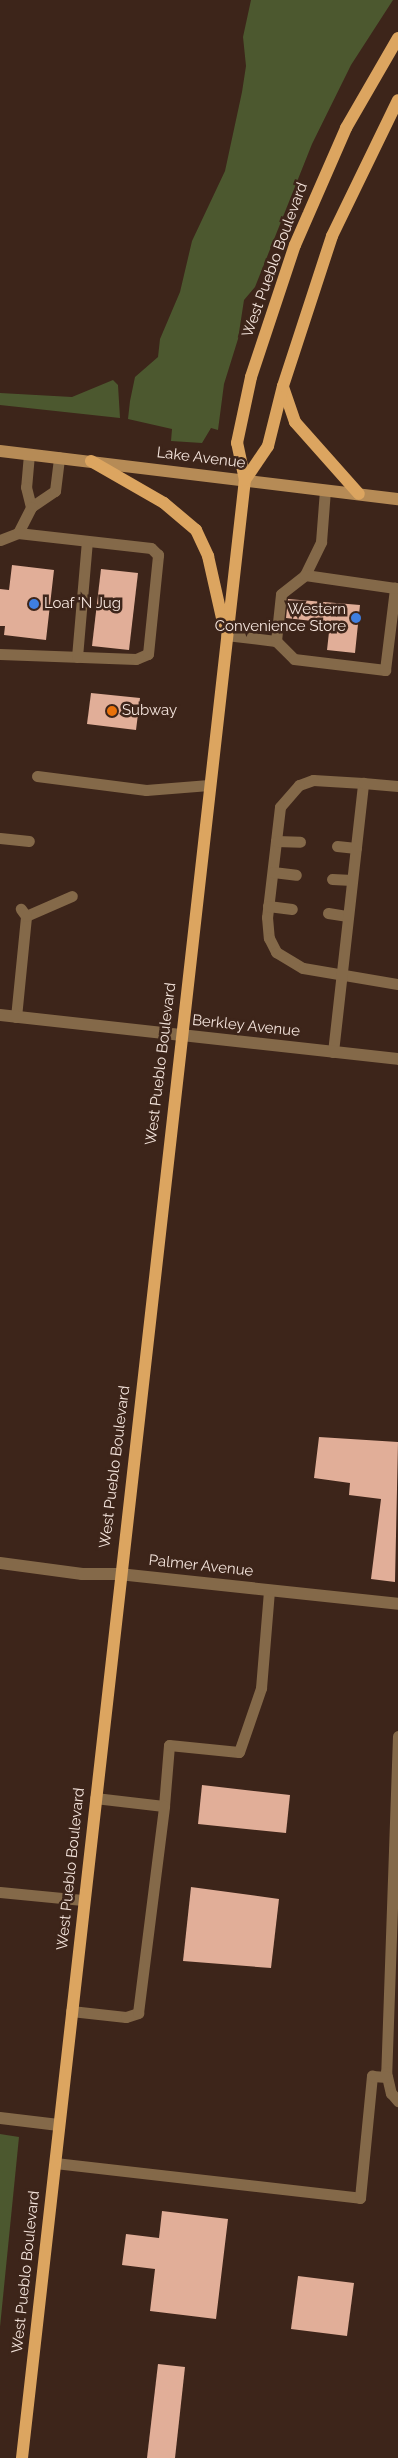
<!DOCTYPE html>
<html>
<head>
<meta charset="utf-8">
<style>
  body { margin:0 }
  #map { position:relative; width:398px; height:2458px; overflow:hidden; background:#3d251a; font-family:Raleway,sans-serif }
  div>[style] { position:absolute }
  .green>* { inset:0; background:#4c582f }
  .building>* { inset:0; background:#e1ae98 }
  .lane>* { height:11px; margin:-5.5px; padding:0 5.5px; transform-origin:5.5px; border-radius:5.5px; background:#846949 }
  .street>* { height:12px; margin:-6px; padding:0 6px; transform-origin:6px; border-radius:6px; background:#846949 }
  .secondary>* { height:12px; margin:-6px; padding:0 6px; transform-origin:6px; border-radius:6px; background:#b68b56 }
  .primary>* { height:12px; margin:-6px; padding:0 6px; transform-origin:6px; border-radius:6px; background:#dca560 }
  .dots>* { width:14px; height:14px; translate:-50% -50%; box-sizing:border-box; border:2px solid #3d251a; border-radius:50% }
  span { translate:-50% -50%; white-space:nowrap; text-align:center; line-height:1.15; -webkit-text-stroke:5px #3d251a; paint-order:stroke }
  .street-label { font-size:15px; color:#f5e5dd }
  .poi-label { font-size:15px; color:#f5e5dd }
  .left { translate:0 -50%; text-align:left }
  .right { translate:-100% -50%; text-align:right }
</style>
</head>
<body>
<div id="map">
  <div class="green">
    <i style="clip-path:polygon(251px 0,393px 0,351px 65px,312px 144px,255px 287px,244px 300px,238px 339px,224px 384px,218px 430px,211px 428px,202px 443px,171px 441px,172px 429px,128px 419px,130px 401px,135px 377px,158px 357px,160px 339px,180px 292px,192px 241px,225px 171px,242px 92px,246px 66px,243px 37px)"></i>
    <i style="clip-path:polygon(113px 380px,118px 385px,120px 418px,0 405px,0 393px,72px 397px)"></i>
    <i style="clip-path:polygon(0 2134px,19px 2137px,0 2327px)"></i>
  </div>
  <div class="building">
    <i style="clip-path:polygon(12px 565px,54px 570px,46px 640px,4px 635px,5px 626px,0 626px,0 589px,9px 590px)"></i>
    <i style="clip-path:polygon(101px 569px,138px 573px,129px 650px,92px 646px)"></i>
    <i style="clip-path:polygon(288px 599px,360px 605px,355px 653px,327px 650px,330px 623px,286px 618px)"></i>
    <i style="clip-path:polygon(91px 693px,140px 698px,136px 730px,87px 724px)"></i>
    <i style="clip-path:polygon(319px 1437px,398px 1442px,395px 1582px,371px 1579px,381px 1499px,349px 1495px,350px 1483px,314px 1478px)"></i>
    <i style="clip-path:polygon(202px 1785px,290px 1795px,286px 1833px,198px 1824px)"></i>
    <i style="clip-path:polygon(191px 1887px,279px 1899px,271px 1968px,183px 1961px)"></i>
    <i style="clip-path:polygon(162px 2211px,228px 2219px,216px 2319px,150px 2311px,155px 2269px,122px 2265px,126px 2234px,159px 2238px)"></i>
    <i style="clip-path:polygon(298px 2276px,354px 2283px,347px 2336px,291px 2329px)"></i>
    <i style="clip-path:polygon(158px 2364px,185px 2367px,175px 2458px,147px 2458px)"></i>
  </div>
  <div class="lane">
    <i style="left:29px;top:454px;width:33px;rotate:95deg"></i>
    <i style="left:26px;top:487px;width:21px;rotate:76deg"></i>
    <i style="left:31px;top:507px;width:29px;rotate:-34deg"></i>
    <i style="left:55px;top:491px;width:34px;rotate:-83deg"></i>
    <i style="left:0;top:540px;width:19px;rotate:-21deg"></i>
    <i style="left:18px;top:533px;width:29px;rotate:-63deg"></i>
    <i style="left:226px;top:635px;width:50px;rotate:6.8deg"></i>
    <i style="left:276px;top:641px;width:47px;rotate:-83.9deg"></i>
    <i style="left:281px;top:594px;width:31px;rotate:-38deg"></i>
    <i style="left:305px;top:575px;width:37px;rotate:-64deg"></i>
    <i style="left:321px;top:542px;width:52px;rotate:-85.6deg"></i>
    <i style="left:276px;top:641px;width:25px;rotate:45deg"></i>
    <i style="left:294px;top:659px;width:92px;rotate:6.9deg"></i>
    <i style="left:385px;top:670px;width:83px;rotate:-83deg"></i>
    <i style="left:395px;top:588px;width:91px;rotate:-171.8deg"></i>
    <i style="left:0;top:654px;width:136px;rotate:2.1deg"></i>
    <i style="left:136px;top:659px;width:13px;rotate:-23deg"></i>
    <i style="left:148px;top:654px;width:100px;rotate:-84.2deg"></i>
    <i style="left:158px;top:555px;width:10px;rotate:-135deg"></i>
    <i style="left:151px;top:548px;width:134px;rotate:-173.6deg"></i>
    <i style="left:77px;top:657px;width:116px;rotate:-85.1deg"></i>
    <i style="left:37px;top:776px;width:110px;rotate:7.3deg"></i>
    <i style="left:146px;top:790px;width:63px;rotate:-4.5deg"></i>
    <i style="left:363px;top:783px;width:50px;rotate:-176.6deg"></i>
    <i style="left:313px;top:780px;width:15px;rotate:160deg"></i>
    <i style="left:299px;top:785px;width:29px;rotate:131deg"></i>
    <i style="left:280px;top:807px;width:111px;rotate:96.7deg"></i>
    <i style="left:267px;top:917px;width:21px;rotate:85deg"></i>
    <i style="left:269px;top:938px;width:16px;rotate:63deg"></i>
    <i style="left:276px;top:952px;width:31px;rotate:31deg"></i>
    <i style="left:303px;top:968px;width:96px;rotate:9.6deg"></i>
    <i style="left:0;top:838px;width:29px;rotate:6deg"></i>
    <i style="left:276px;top:841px;width:24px;rotate:2deg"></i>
    <i style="left:337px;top:846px;width:19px;rotate:6deg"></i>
    <i style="left:273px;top:872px;width:23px;rotate:7deg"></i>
    <i style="left:332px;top:879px;width:20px;rotate:3deg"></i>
    <i style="left:268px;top:906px;width:24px;rotate:7deg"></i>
    <i style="left:328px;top:913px;width:20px;rotate:9deg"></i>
    <i style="left:26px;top:916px;width:50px;rotate:-23.5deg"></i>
    <i style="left:16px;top:1017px;width:101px;rotate:-84.3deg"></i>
    <i style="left:26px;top:916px;width:9px;rotate:-126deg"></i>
    <i style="left:333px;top:1052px;width:271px;rotate:-83.6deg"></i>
    <i style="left:363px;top:783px;width:35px;rotate:5deg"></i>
    <i style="left:398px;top:1736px;width:336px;rotate:92deg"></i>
    <i style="left:386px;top:2072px;width:22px;rotate:77deg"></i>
    <i style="left:391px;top:2093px;width:11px;rotate:49deg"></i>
    <i style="left:95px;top:1798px;width:69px;rotate:6.6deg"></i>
    <i style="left:164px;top:1806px;width:61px;rotate:-85.3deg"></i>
    <i style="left:169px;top:1745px;width:70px;rotate:5.7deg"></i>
    <i style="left:239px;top:1752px;width:68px;rotate:-71deg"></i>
    <i style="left:261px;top:1688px;width:98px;rotate:-85.3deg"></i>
    <i style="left:0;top:1892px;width:83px;rotate:5.5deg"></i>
    <i style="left:71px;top:2011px;width:55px;rotate:6.2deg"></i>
    <i style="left:126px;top:2017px;width:13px;rotate:-18deg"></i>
    <i style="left:138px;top:2013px;width:209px;rotate:-82.8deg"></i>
    <i style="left:55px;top:2163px;width:307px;rotate:6.5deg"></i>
    <i style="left:360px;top:2198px;width:123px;rotate:-84.4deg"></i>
    <i style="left:372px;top:2076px;width:15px;rotate:4deg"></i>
  </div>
  <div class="street">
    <i style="left:0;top:1015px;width:400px;rotate:6.3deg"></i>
    <i style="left:0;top:1563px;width:83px;rotate:7.6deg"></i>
    <i style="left:82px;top:1574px;width:37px"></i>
    <i style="left:119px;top:1574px;width:281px;rotate:6.1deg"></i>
    <i style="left:0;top:2118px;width:59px;rotate:6.8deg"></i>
  </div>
  <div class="secondary">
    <i style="left:0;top:451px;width:401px;rotate:6.9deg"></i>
  </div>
  <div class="primary">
    <i style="left:283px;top:387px;width:37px;rotate:71deg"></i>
    <i style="left:295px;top:422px;width:96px;rotate:48.4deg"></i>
    <i style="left:91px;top:461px;width:84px;rotate:29.9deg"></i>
    <i style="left:164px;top:503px;width:42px;rotate:40.2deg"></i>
    <i style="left:196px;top:530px;width:29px;rotate:65deg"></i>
    <i style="left:208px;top:556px;width:73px;rotate:77.3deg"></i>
    <i style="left:245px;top:480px;width:41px;rotate:-55.9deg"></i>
    <i style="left:268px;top:446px;width:62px;rotate:-76deg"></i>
    <i style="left:283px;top:386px;width:158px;rotate:-71.9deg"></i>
    <i style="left:332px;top:236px;width:151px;rotate:-64.1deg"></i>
    <i style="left:22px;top:2458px;width:1991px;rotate:-83.57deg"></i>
    <i style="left:245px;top:480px;width:38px;rotate:-102deg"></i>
    <i style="left:237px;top:443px;width:67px;rotate:-78deg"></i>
    <i style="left:251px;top:377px;width:139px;rotate:-71.6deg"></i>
    <i style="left:295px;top:245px;width:128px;rotate:-66.4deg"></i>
    <i style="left:346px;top:128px;width:104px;rotate:-60deg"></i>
  </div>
  <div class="dots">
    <i style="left:34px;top:604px;background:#3f7fe0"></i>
    <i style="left:356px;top:618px;background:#3f7fe0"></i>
    <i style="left:112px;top:711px;background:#e8710a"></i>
  </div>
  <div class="street-label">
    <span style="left:275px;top:260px;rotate:-70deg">West Pueblo Boulevard</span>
    <span style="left:201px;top:458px;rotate:7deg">Lake Avenue</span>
    <span style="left:246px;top:1026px;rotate:6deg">Berkley Avenue</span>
    <span style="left:161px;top:1064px;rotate:-83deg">West Pueblo Boulevard</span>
    <span style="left:115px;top:1467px;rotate:-83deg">West Pueblo Boulevard</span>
    <span style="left:201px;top:1566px;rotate:6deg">Palmer Avenue</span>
    <span style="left:71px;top:1869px;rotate:-84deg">West Pueblo Boulevard</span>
    <span style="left:26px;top:2272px;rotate:-84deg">West Pueblo Boulevard</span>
  </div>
  <div class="poi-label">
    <span class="left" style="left:44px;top:604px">Loaf 'N Jug</span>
    <span class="right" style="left:346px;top:618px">Western<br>Convenience Store</span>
    <span class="left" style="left:122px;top:711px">Subway</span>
  </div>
</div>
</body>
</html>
